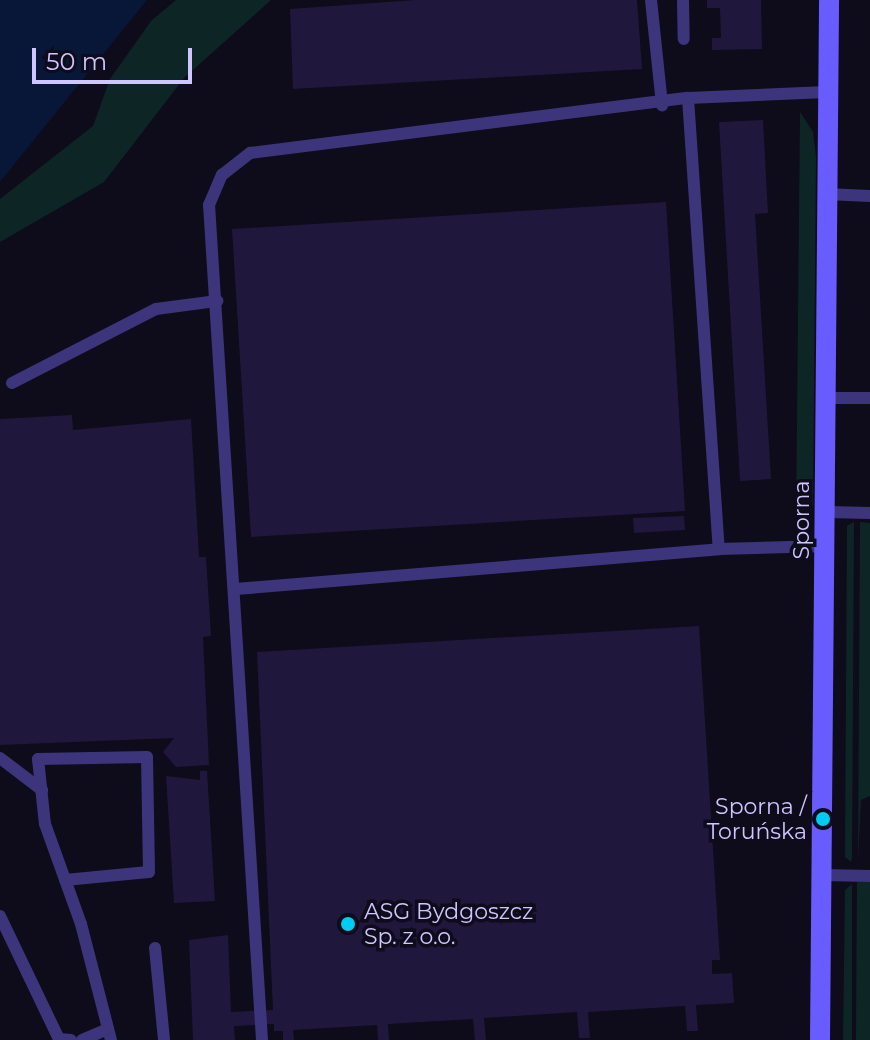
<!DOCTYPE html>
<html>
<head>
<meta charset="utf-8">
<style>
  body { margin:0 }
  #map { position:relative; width:870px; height:1040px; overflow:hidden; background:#0e0b1b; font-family:Montserrat,sans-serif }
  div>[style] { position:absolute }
  .green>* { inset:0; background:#0e2525 }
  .water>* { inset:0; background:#081637 }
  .building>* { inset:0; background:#20173c }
  .lane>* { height:12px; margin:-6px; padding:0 6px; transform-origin:6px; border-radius:6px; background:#3c357b }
  .secondary>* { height:20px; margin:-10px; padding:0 10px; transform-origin:10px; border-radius:10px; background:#695cff }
  .dots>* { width:22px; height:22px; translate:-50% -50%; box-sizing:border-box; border:4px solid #0e0b1b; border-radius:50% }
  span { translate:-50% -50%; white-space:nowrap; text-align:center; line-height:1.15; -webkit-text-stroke:7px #0e0b1b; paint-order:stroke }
  .street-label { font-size:22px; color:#cfc5ff }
  .poi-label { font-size:22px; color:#cfc5ff }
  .right { translate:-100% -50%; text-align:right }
  .left { translate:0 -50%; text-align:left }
  .scale { position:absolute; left:32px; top:48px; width:160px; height:36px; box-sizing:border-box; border:4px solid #cfc5ff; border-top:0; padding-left:10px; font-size:24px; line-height:28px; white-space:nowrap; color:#cfc5ff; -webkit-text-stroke:6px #0e0b1b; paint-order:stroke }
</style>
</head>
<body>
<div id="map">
  <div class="green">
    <i style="clip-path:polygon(176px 0,271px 0,184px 78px,104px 182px,0 242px,0 199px,93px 126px,110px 79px,151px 21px)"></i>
    <i style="clip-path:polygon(800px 112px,813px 132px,816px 157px,813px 505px,806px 521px,796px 526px)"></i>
    <i style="clip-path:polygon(854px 522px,852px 857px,851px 862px,845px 857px,847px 526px)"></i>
    <i style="clip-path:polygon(860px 522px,870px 523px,870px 796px,861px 800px,858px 861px)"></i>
    <i style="clip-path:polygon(857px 882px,870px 882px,870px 1040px,856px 1040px)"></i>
    <i style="clip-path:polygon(852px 884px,852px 1040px,843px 1040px,845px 890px)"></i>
  </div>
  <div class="water">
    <i style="clip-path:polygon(0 0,147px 0,0 182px)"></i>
  </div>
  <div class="building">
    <i style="clip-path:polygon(415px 0,637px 0,642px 69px,293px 89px,290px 9px)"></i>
    <i style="clip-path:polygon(707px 0,761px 0,762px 49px,712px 50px,712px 38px,721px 38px,720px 8px,707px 8px)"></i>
    <i style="clip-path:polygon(763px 120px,768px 213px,755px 214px,771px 479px,740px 481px,719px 122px)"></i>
    <i style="clip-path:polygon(666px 202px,685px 511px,251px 537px,232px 229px)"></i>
    <i style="clip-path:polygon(72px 415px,73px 430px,191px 419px,199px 557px,206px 557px,211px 636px,203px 637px,209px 765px,176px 767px,163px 752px,174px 738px,0 745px,0 419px)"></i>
    <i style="clip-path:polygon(684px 516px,685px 530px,634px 533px,633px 518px)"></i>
    <i style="clip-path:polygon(699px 626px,720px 960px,712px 960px,712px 974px,732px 973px,734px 1003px,696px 1005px,698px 1031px,687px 1031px,685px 1006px,588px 1012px,590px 1038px,579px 1038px,577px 1012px,484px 1018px,486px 1040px,475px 1040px,473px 1019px,388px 1024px,389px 1040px,378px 1040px,377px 1025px,293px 1030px,294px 1040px,283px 1040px,283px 1031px,274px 1031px,274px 1024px,234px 1026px,235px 1040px,193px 1040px,189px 940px,228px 935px,231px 1012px,273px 1010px,257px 652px)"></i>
    <i style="clip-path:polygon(200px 771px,207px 771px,215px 901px,174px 903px,166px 776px,200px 780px)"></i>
  </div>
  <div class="lane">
    <i style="left:651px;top:0;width:106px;rotate:84deg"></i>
    <i style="left:683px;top:0;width:39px;rotate:89deg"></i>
    <i style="left:688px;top:98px;width:452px;rotate:86.1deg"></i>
    <i style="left:826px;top:194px;width:44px;rotate:2.6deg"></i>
    <i style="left:12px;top:383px;width:162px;rotate:-27.2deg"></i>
    <i style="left:156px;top:309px;width:62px;rotate:-7.5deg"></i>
    <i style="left:826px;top:398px;width:44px"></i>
    <i style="left:826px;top:512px;width:44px;rotate:1.3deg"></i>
    <i style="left:236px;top:589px;width:485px;rotate:-4.7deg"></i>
    <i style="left:719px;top:549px;width:107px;rotate:-1.6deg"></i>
    <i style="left:0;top:758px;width:53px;rotate:37.3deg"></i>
    <i style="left:822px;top:875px;width:48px;rotate:1.2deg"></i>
    <i style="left:65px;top:880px;width:84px;rotate:-5.4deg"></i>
    <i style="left:149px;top:872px;width:115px;rotate:-91deg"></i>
    <i style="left:147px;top:757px;width:109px;rotate:178.9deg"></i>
    <i style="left:38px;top:759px;width:65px;rotate:83.9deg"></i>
    <i style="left:45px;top:824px;width:106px;rotate:70.2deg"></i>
    <i style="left:81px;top:924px;width:120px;rotate:75.5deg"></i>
    <i style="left:0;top:916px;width:136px;rotate:64.4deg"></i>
    <i style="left:59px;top:1039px;width:12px;rotate:5deg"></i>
    <i style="left:155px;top:948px;width:92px;rotate:84.4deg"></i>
    <i style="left:82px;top:1040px;width:26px;rotate:-23deg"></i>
    <i style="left:262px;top:1040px;width:837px;rotate:-93.63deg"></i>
    <i style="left:209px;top:205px;width:33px;rotate:-67deg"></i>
    <i style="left:222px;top:175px;width:36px;rotate:-38deg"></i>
    <i style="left:250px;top:153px;width:441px;rotate:-7.2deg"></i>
    <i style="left:688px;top:98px;width:139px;rotate:-2.5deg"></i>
  </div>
  <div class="secondary">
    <i style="left:820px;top:1040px;width:1040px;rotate:-89.5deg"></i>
  </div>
  <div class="dots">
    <i style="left:823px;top:819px;background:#00cbf0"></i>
    <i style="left:348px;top:924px;background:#00cbf0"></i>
  </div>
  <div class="street-label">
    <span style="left:802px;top:520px;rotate:-90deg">Sporna</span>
  </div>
  <div class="poi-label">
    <span class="right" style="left:807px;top:819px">Sporna /<br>Toruńska</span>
    <span class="left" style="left:364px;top:924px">ASG Bydgoszcz<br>Sp. z o.o.</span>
  </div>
  <div class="scale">50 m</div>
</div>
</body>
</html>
